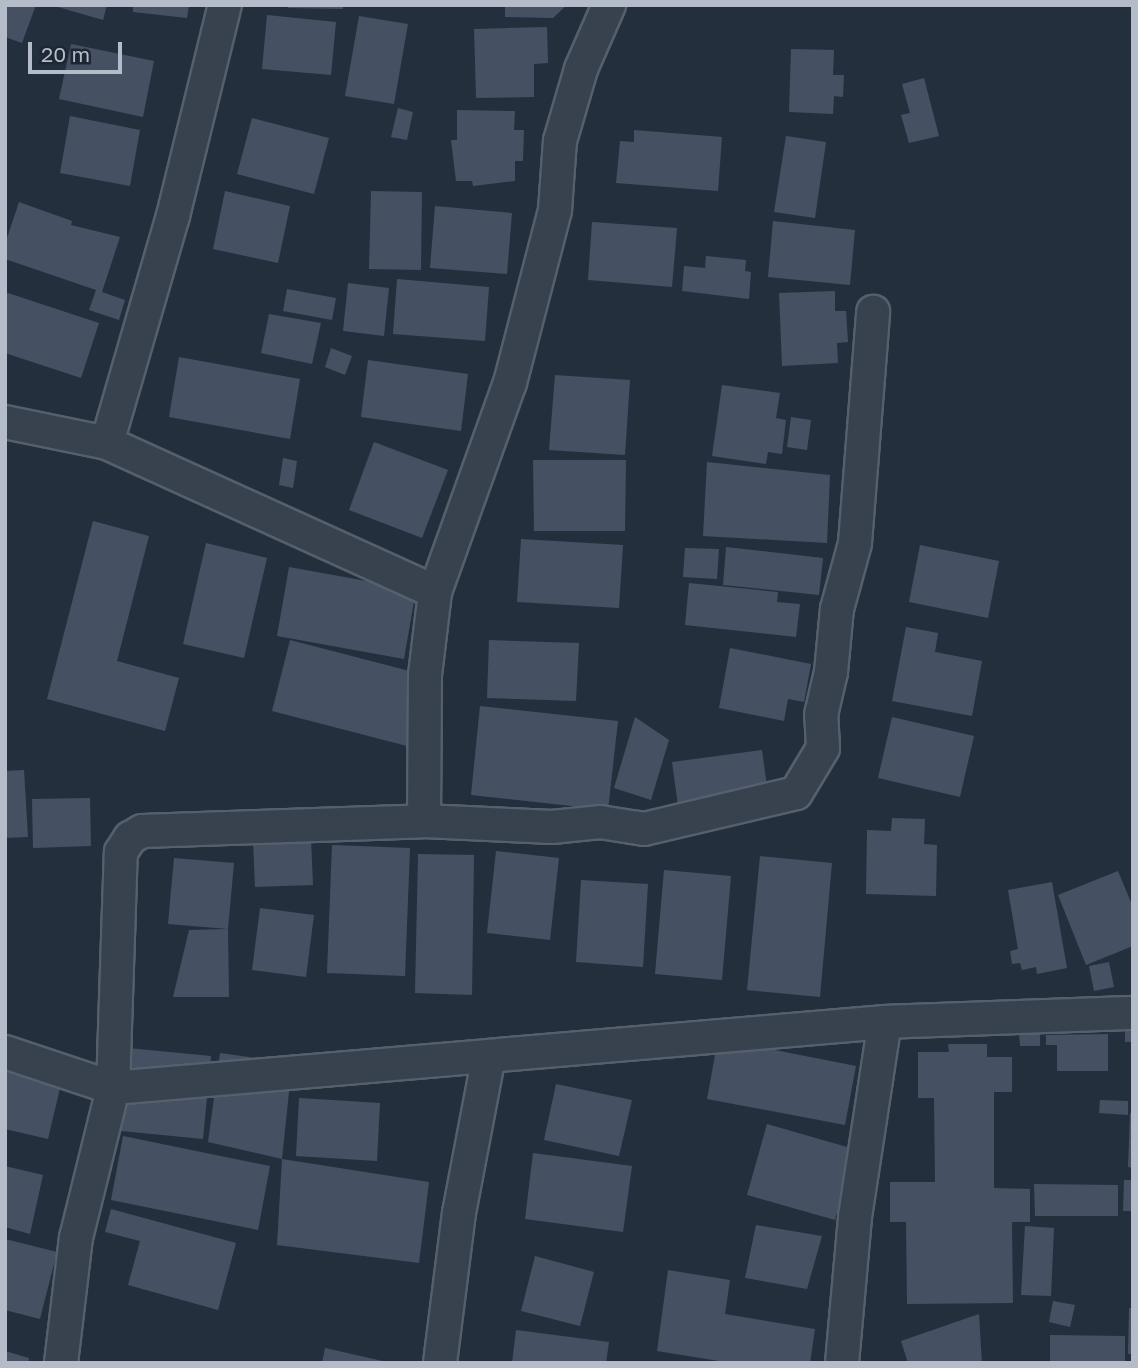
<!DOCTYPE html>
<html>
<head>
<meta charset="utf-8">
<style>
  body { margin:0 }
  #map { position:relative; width:1138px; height:1368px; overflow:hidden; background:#242f3e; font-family:"Golos Text",sans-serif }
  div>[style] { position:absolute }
  .building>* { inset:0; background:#455162 }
  .roads { filter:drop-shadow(2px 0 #565f6c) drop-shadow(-2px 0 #565f6c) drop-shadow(0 2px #565f6c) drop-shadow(0 -2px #565f6c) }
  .minor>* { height:32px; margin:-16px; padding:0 16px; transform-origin:16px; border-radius:16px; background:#38414e }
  span { translate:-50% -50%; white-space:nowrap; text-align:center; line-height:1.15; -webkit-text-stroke:5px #1d2633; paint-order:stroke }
  .frame { position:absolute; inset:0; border:7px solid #b4bcc9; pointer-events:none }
  .scale { position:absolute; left:28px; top:42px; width:94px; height:32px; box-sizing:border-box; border:4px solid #b4bcc9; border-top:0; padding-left:9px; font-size:21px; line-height:24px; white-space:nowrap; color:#b4bcc9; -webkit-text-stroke:5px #1d2633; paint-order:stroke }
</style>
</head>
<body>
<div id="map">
  <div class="building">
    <i style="clip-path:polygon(5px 5px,36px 5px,22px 43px,5px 37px)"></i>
    <i style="clip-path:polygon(51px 5px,107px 5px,103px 20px)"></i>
    <i style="clip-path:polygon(133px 5px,189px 5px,187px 18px,133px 12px)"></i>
    <i style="clip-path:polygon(288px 5px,343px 5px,343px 9px,288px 8px)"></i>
    <i style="clip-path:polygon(505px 5px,567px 5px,553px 18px,505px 17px)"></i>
    <i style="clip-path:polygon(267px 15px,336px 22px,331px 75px,262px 69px)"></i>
    <i style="clip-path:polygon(359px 16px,408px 24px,394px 104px,345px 96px)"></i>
    <i style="clip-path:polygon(547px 27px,548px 63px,534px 64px,534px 97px,476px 98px,474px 29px)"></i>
    <i style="clip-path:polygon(71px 44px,154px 61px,143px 117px,59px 99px)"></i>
    <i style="clip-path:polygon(791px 49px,834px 50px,833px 75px,844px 75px,843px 97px,834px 96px,833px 114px,789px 112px)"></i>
    <i style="clip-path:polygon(924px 78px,939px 136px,909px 143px,901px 115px,910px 113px,902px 84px)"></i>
    <i style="clip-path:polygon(398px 108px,413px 112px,407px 140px,391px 137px)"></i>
    <i style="clip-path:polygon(457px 110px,515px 111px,514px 130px,524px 130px,523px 161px,515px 161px,515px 181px,473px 186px,472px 181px,456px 181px,451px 140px,457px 140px)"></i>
    <i style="clip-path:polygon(70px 116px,140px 130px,130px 186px,60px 173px)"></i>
    <i style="clip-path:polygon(252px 118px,329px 138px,314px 194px,237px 174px)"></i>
    <i style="clip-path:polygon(634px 130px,722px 137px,718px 191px,616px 183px,620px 141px,634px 142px)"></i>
    <i style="clip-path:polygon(786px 136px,826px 142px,815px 218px,774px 212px)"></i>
    <i style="clip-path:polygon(225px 191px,290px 206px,278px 263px,213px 249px)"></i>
    <i style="clip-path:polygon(371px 191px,422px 192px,421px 270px,369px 269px)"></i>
    <i style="clip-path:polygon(19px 202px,72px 221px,71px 225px,120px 237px,102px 292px,125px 300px,119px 320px,89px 310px,96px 290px,5px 259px,5px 244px)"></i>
    <i style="clip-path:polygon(435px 206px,512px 213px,507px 274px,430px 268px)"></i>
    <i style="clip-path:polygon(773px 221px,855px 230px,850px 285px,768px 277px)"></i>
    <i style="clip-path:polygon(592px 222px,677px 228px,672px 287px,588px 280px)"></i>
    <i style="clip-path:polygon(706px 256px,746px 260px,745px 271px,751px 272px,749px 299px,682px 291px,684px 266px,705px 268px)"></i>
    <i style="clip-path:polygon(397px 279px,489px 287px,485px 341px,393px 334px)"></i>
    <i style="clip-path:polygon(348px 283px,389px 288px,384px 336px,343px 331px)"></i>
    <i style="clip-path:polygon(287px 289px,336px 298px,332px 320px,283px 311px)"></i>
    <i style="clip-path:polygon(835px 291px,835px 311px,846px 311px,848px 342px,837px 343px,838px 363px,782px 366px,779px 293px)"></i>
    <i style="clip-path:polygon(5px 292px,99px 323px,81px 378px,5px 353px)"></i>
    <i style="clip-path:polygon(269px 314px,321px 323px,312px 364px,261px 353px)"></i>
    <i style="clip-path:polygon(331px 348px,352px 356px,345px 375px,325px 367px)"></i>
    <i style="clip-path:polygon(179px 357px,300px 379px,290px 439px,169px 417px)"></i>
    <i style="clip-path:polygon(368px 360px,468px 374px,461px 431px,361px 417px)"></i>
    <i style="clip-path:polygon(555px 375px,630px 380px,625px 455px,549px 450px)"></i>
    <i style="clip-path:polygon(722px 385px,780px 393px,776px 418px,786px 420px,782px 454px,768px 452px,766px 464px,712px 456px)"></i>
    <i style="clip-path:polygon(791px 417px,811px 420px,807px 450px,787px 447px)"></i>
    <i style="clip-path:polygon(374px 442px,448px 470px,422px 538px,349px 510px)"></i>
    <i style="clip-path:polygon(283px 458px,297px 461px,293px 488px,279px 485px)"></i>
    <i style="clip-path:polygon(533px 460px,626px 460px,625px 531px,534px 531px)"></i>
    <i style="clip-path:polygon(707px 462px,830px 475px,827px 543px,703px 536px)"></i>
    <i style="clip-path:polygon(93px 521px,149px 536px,117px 661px,179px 678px,165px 731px,47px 699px)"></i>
    <i style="clip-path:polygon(521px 539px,623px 545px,619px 608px,517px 602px)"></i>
    <i style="clip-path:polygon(206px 543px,267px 558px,244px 658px,183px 644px)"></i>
    <i style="clip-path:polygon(920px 545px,999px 561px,988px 618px,909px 602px)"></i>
    <i style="clip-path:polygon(726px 547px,823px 558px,819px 595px,723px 585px)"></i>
    <i style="clip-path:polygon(685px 548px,719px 549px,717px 579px,683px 577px)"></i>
    <i style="clip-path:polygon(289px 567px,416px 590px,404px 659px,277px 636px)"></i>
    <i style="clip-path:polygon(689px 583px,778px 592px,777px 602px,800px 604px,796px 637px,685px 625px)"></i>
    <i style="clip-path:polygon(906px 627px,938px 633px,935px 652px,982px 661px,972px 716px,892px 701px)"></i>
    <i style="clip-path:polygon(290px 640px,425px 675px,407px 746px,272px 711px)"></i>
    <i style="clip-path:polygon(489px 640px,579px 643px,576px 701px,487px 698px)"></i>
    <i style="clip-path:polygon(730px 648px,811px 664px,804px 702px,788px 699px,784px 721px,719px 708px)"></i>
    <i style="clip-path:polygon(480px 706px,618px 721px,608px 810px,471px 795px)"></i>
    <i style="clip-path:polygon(635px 717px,669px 740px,651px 800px,614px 788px)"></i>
    <i style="clip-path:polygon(892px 717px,974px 736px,960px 797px,878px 778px)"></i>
    <i style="clip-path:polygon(762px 750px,768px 794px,678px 806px,672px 762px)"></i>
    <i style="clip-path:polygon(24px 770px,28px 837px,5px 838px,5px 771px)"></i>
    <i style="clip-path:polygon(90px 798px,91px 846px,33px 848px,32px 799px)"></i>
    <i style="clip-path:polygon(892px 818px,925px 819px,924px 844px,937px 845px,936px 896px,866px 894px,867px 830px,891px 831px)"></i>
    <i style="clip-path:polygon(311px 839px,313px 885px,255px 887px,253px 841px)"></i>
    <i style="clip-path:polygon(332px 845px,410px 848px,405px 976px,327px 973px)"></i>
    <i style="clip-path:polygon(496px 851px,559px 858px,550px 940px,487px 933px)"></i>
    <i style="clip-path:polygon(418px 854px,474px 855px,472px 995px,415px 993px)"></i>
    <i style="clip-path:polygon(760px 856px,832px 863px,820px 997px,747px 990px)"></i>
    <i style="clip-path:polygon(174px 858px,234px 863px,228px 929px,168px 924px)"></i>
    <i style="clip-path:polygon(664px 870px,731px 876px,722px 980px,655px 974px)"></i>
    <i style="clip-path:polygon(1118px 871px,1133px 907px,1133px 946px,1086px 965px,1058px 895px)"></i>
    <i style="clip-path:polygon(581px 880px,648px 884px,643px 967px,576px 962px)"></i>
    <i style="clip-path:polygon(1052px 882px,1067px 968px,1037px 974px,1036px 967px,1022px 970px,1020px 963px,1012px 964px,1010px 951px,1018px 949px,1008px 890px)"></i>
    <i style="clip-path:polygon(260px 908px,314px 915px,306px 977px,252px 970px)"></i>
    <i style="clip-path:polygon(228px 929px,229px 997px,173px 997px,189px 930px)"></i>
    <i style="clip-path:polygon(1109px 962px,1114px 987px,1094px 991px,1089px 966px)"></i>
    <i style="clip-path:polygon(1125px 1025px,1133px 1025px,1133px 1042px,1125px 1042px)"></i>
    <i style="clip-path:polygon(1040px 1032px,1040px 1046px,1020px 1046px,1019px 1033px)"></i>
    <i style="clip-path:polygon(1108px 1034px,1108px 1071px,1057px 1071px,1057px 1045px,1046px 1045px,1046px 1035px)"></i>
    <i style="clip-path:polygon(718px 1039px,856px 1066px,845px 1125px,707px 1099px)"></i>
    <i style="clip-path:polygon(948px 1044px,987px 1044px,987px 1057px,1012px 1057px,1012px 1092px,994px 1092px,994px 1188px,1030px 1189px,1030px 1222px,1012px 1222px,1013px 1303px,907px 1304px,906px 1222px,890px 1222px,890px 1182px,935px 1182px,934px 1098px,918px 1098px,918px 1052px,949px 1052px)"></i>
    <i style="clip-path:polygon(118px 1047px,211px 1056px,203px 1139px,111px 1130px)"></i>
    <i style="clip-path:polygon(5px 1052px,65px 1067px,48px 1139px,5px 1129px)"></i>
    <i style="clip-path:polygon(220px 1053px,292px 1063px,282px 1159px,208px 1142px)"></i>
    <i style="clip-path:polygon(556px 1084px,632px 1100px,619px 1156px,544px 1140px)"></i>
    <i style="clip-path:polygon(299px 1098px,380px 1103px,377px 1161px,296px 1156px)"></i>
    <i style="clip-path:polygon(1100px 1100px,1128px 1101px,1128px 1115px,1099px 1113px)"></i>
    <i style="clip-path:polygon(1130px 1113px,1133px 1113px,1133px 1168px,1128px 1167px)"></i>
    <i style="clip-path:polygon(767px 1124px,854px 1149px,835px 1220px,747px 1195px)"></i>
    <i style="clip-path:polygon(123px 1136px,270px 1166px,258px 1230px,111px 1200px)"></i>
    <i style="clip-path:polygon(533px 1153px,632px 1166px,623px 1232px,525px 1219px)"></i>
    <i style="clip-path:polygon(282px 1159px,429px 1182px,419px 1263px,277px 1245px)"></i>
    <i style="clip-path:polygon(5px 1166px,43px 1175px,30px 1234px,5px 1227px)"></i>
    <i style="clip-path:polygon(1124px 1180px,1133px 1180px,1133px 1211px,1123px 1211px)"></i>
    <i style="clip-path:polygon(1034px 1184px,1118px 1185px,1118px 1216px,1035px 1216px)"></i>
    <i style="clip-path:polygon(111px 1209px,236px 1243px,218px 1310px,128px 1285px,140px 1241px,105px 1232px)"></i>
    <i style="clip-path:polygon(756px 1225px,822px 1236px,807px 1289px,745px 1278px)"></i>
    <i style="clip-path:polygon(1025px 1226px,1054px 1228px,1051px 1296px,1021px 1295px)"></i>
    <i style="clip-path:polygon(5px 1239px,57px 1252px,40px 1319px,5px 1310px)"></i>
    <i style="clip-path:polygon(535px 1256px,594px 1272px,580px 1326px,521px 1311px)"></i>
    <i style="clip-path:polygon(668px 1270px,730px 1280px,725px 1314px,815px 1329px,810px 1363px,731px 1363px,657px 1351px)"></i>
    <i style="clip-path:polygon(1053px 1301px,1075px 1305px,1070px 1327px,1049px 1322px)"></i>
    <i style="clip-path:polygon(1129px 1308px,1133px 1308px,1133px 1354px,1128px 1354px)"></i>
    <i style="clip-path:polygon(979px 1314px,982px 1363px,908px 1363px,901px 1341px)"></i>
    <i style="clip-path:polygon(516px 1330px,609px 1342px,606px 1363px,512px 1363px)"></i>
    <i style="clip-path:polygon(1050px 1335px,1125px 1336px,1125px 1363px,1050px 1363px)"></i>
    <i style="clip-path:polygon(325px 1348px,387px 1362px,387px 1363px,322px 1363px)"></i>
    <i style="clip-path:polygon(5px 1351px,29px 1358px,28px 1363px,5px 1363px)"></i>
  </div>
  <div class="roads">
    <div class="minor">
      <i style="left:5px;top:422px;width:104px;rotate:11.6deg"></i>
      <i style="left:107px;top:443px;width:360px;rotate:24.4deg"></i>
      <i style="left:107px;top:443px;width:236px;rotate:-73.8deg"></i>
      <i style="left:173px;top:216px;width:217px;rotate:-76.2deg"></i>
      <i style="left:424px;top:821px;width:146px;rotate:-89.6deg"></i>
      <i style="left:425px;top:675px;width:84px;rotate:-83.1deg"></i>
      <i style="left:435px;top:592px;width:222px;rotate:-70.3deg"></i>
      <i style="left:510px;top:383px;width:179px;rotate:-75.4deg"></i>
      <i style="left:555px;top:210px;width:69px;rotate:-85.9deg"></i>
      <i style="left:560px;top:141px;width:75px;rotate:-73.7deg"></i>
      <i style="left:581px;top:69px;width:70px;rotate:-66.4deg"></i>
      <i style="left:5px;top:1052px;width:114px;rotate:18.4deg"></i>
      <i style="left:113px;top:1088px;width:775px;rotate:-4.89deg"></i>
      <i style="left:885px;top:1022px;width:248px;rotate:-2.1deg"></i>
      <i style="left:61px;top:1363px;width:126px;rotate:-83.2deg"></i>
      <i style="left:76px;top:1238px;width:154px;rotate:-76.1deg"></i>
      <i style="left:113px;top:1088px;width:236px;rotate:-88.1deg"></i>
      <i style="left:121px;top:852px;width:17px;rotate:-57deg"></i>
      <i style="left:130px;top:838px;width:14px;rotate:-30deg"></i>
      <i style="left:142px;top:831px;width:282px;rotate:-2deg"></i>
      <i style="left:424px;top:821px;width:128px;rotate:2.7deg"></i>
      <i style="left:552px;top:827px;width:48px;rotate:-5.9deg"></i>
      <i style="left:600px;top:822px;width:45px;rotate:9deg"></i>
      <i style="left:644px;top:829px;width:156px;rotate:-13.3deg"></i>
      <i style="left:796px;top:793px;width:52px;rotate:-59deg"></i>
      <i style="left:823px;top:748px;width:33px;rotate:-93deg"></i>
      <i style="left:821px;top:715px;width:44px;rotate:-76.9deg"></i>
      <i style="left:831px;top:672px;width:63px;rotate:-84.6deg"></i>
      <i style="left:837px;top:609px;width:68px;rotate:-74.7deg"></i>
      <i style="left:855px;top:543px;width:232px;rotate:-85.5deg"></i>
      <i style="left:440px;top:1363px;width:151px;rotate:-82.8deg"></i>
      <i style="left:459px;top:1213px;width:160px;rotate:-79.2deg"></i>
      <i style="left:842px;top:1363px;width:147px;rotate:-84.9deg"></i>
      <i style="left:855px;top:1217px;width:197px;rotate:-81.3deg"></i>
    </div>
  </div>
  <div class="frame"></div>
  <div class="scale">20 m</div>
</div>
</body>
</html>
